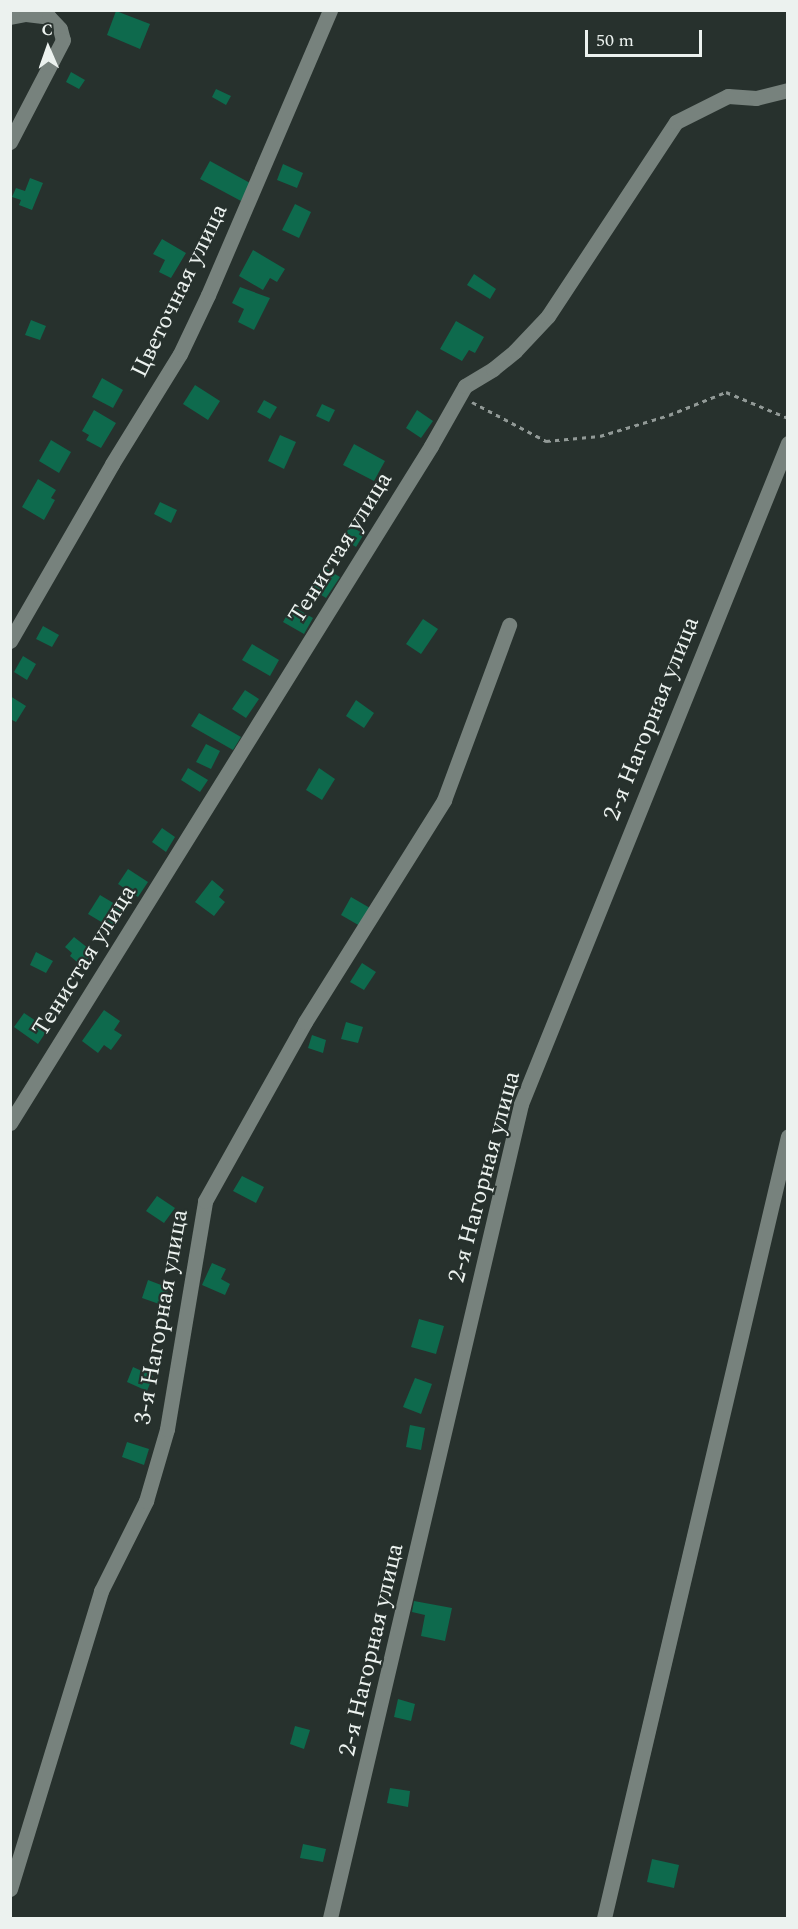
<!DOCTYPE html>
<html>
<head>
<meta charset="utf-8">
<style>
  body { margin:0 }
  #map { position:relative; width:798px; height:1929px; overflow:hidden; background:#27312d; font-family:Spectral,serif }
  div>[style] { position:absolute }
  .building>* { inset:0; background:#0e6a4d }
  .path>* { height:3px; margin-top:-1.5px; transform-origin:0; background:repeating-linear-gradient(90deg,#929a97 0 4.5px,transparent 0 9px) }
  .minor>* { height:15px; margin:-7.5px; padding:0 7.5px; transform-origin:7.5px; border-radius:7.5px; background:#77827d }
  span { translate:-50% -50%; white-space:nowrap; text-align:center; line-height:1.15; -webkit-text-stroke:4.5px #27312d; paint-order:stroke }
  .street-label { font-size:24px; color:#ecf2ef }
  .frame { position:absolute; inset:0; border:12px solid #ecf2ef; pointer-events:none }
  .north { position:absolute; left:18px; top:18px; width:60px; height:60px; -webkit-text-stroke:4px #27312d; paint-order:stroke; rotate:358deg; font-size:16px; font-weight:700; line-height:24px; text-align:center; color:#ecf2ef }
  .north::after { content:''; display:block; margin:auto; width:21px; height:27px; background:#ecf2ef; clip-path:polygon(50% 0,100% 100%,50% 72%,0 100%) }
  .scale { position:absolute; left:585px; top:30px; width:117px; height:27px; box-sizing:border-box; border:3px solid #ecf2ef; border-top:0; padding-left:8px; font-size:18px; line-height:21px; white-space:nowrap; color:#ecf2ef; -webkit-text-stroke:4px #27312d; paint-order:stroke }
</style>
</head>
<body>
<div id="map">
  <div class="building">
    <i style="clip-path:polygon(116px 11px,150px 24px,140px 49px,107px 35px)"></i>
    <i style="clip-path:polygon(71px 72px,85px 80px,79px 89px,66px 82px)"></i>
    <i style="clip-path:polygon(216px 89px,231px 96px,226px 105px,212px 97px)"></i>
    <i style="clip-path:polygon(210px 161px,250px 183px,241px 201px,200px 179px)"></i>
    <i style="clip-path:polygon(283px 164px,303px 173px,297px 188px,277px 180px)"></i>
    <i style="clip-path:polygon(30px 178px,43px 183px,32px 210px,19px 205px,21px 200px,12px 197px,16px 188px,25px 191px)"></i>
    <i style="clip-path:polygon(295px 204px,311px 212px,299px 238px,282px 230px)"></i>
    <i style="clip-path:polygon(162px 239px,186px 253px,171px 278px,159px 272px,165px 260px,153px 254px)"></i>
    <i style="clip-path:polygon(253px 250px,285px 269px,277px 282px,270px 278px,263px 290px,239px 276px)"></i>
    <i style="clip-path:polygon(474px 274px,496px 289px,490px 299px,467px 285px)"></i>
    <i style="clip-path:polygon(240px 287px,270px 298px,254px 330px,238px 322px,244px 309px,232px 303px)"></i>
    <i style="clip-path:polygon(31px 320px,46px 326px,40px 340px,25px 335px)"></i>
    <i style="clip-path:polygon(456px 321px,484px 337px,475px 353px,469px 350px,462px 361px,440px 349px)"></i>
    <i style="clip-path:polygon(102px 378px,123px 390px,113px 408px,92px 397px)"></i>
    <i style="clip-path:polygon(195px 385px,220px 401px,208px 420px,183px 404px)"></i>
    <i style="clip-path:polygon(264px 400px,277px 407px,270px 419px,257px 412px)"></i>
    <i style="clip-path:polygon(322px 404px,335px 410px,329px 422px,316px 416px)"></i>
    <i style="clip-path:polygon(94px 410px,116px 423px,101px 448px,86px 440px,89px 435px,82px 431px)"></i>
    <i style="clip-path:polygon(417px 410px,433px 421px,421px 438px,406px 428px)"></i>
    <i style="clip-path:polygon(280px 435px,296px 442px,284px 469px,268px 461px)"></i>
    <i style="clip-path:polygon(51px 440px,71px 452px,59px 473px,39px 461px)"></i>
    <i style="clip-path:polygon(354px 444px,385px 461px,374px 481px,343px 465px)"></i>
    <i style="clip-path:polygon(38px 479px,56px 490px,51px 498px,55px 500px,44px 520px,22px 507px)"></i>
    <i style="clip-path:polygon(160px 502px,177px 510px,171px 523px,154px 514px)"></i>
    <i style="clip-path:polygon(350px 526px,364px 534px,356px 547px,343px 539px)"></i>
    <i style="clip-path:polygon(323px 567px,340px 577px,326px 598px,310px 588px)"></i>
    <i style="clip-path:polygon(292px 606px,313px 618px,304px 634px,283px 622px)"></i>
    <i style="clip-path:polygon(423px 619px,438px 629px,421px 654px,406px 644px)"></i>
    <i style="clip-path:polygon(43px 626px,59px 635px,52px 647px,36px 639px)"></i>
    <i style="clip-path:polygon(252px 644px,279px 660px,270px 676px,242px 660px)"></i>
    <i style="clip-path:polygon(23px 656px,36px 664px,27px 680px,14px 672px)"></i>
    <i style="clip-path:polygon(245px 690px,259px 699px,246px 718px,232px 709px)"></i>
    <i style="clip-path:polygon(10px 696px,26px 706px,16px 722px,10px 719px)"></i>
    <i style="clip-path:polygon(356px 700px,374px 713px,364px 728px,346px 716px)"></i>
    <i style="clip-path:polygon(199px 713px,241px 737px,233px 750px,191px 726px)"></i>
    <i style="clip-path:polygon(206px 744px,220px 751px,211px 769px,196px 762px)"></i>
    <i style="clip-path:polygon(188px 768px,208px 780px,200px 792px,181px 780px)"></i>
    <i style="clip-path:polygon(319px 768px,335px 779px,322px 800px,306px 790px)"></i>
    <i style="clip-path:polygon(162px 828px,175px 837px,166px 852px,152px 842px)"></i>
    <i style="clip-path:polygon(128px 869px,148px 882px,138px 897px,118px 884px)"></i>
    <i style="clip-path:polygon(212px 880px,224px 890px,219px 897px,225px 902px,214px 916px,195px 902px)"></i>
    <i style="clip-path:polygon(100px 895px,125px 910px,113px 929px,88px 914px)"></i>
    <i style="clip-path:polygon(351px 897px,370px 908px,360px 926px,341px 915px)"></i>
    <i style="clip-path:polygon(74px 937px,93px 952px,82px 966px,70px 956px,72px 953px,65px 947px)"></i>
    <i style="clip-path:polygon(36px 952px,53px 961px,46px 973px,30px 965px)"></i>
    <i style="clip-path:polygon(362px 963px,376px 972px,364px 990px,350px 982px)"></i>
    <i style="clip-path:polygon(104px 1010px,120px 1021px,114px 1030px,122px 1035px,111px 1050px,104px 1045px,98px 1053px,82px 1041px)"></i>
    <i style="clip-path:polygon(24px 1013px,48px 1029px,38px 1044px,14px 1027px)"></i>
    <i style="clip-path:polygon(346px 1022px,363px 1027px,358px 1043px,341px 1039px)"></i>
    <i style="clip-path:polygon(312px 1035px,326px 1040px,323px 1053px,308px 1048px)"></i>
    <i style="clip-path:polygon(242px 1176px,264px 1187px,256px 1203px,233px 1191px)"></i>
    <i style="clip-path:polygon(157px 1196px,175px 1208px,164px 1223px,146px 1211px)"></i>
    <i style="clip-path:polygon(212px 1263px,226px 1269px,221px 1279px,230px 1284px,225px 1295px,202px 1285px)"></i>
    <i style="clip-path:polygon(148px 1280px,169px 1288px,162px 1305px,142px 1298px)"></i>
    <i style="clip-path:polygon(419px 1319px,444px 1326px,436px 1354px,411px 1347px)"></i>
    <i style="clip-path:polygon(133px 1367px,153px 1376px,147px 1391px,127px 1382px)"></i>
    <i style="clip-path:polygon(415px 1378px,432px 1384px,421px 1414px,403px 1407px)"></i>
    <i style="clip-path:polygon(410px 1425px,425px 1428px,421px 1450px,406px 1447px)"></i>
    <i style="clip-path:polygon(127px 1442px,149px 1449px,144px 1465px,122px 1457px)"></i>
    <i style="clip-path:polygon(414px 1601px,452px 1608px,445px 1641px,421px 1636px,425px 1615px,412px 1612px)"></i>
    <i style="clip-path:polygon(398px 1699px,415px 1704px,411px 1721px,394px 1717px)"></i>
    <i style="clip-path:polygon(295px 1726px,310px 1730px,304px 1749px,290px 1744px)"></i>
    <i style="clip-path:polygon(390px 1788px,410px 1791px,408px 1807px,387px 1803px)"></i>
    <i style="clip-path:polygon(303px 1844px,326px 1849px,323px 1862px,300px 1858px)"></i>
    <i style="clip-path:polygon(652px 1859px,679px 1865px,674px 1888px,647px 1882px)"></i>
  </div>
  <div class="path">
    <i style="left:472px;top:402px;width:84px;rotate:27.8deg"></i>
    <i style="left:546px;top:441px;width:54px;rotate:-5.3deg"></i>
    <i style="left:600px;top:436px;width:72px;rotate:-16.9deg"></i>
    <i style="left:669px;top:415px;width:61px;rotate:-22deg"></i>
    <i style="left:726px;top:392px;width:67px;rotate:22.8deg"></i>
  </div>
  <div class="minor">
    <i style="left:10px;top:17px;width:16px;rotate:-11deg"></i>
    <i style="left:26px;top:14px;width:23px;rotate:7deg"></i>
    <i style="left:49px;top:17px;width:16px;rotate:47deg"></i>
    <i style="left:60px;top:29px;width:11px;rotate:75deg"></i>
    <i style="left:63px;top:40px;width:115px;rotate:117.5deg"></i>
    <i style="left:10px;top:641px;width:204px;rotate:-60deg"></i>
    <i style="left:112px;top:464px;width:129px;rotate:-58.3deg"></i>
    <i style="left:180px;top:354px;width:65px;rotate:-64.6deg"></i>
    <i style="left:208px;top:295px;width:310px;rotate:-66.8deg"></i>
    <i style="left:10px;top:1123px;width:797px;rotate:-58.12deg"></i>
    <i style="left:431px;top:446px;width:69px;rotate:-60.5deg"></i>
    <i style="left:465px;top:386px;width:33px;rotate:-31deg"></i>
    <i style="left:493px;top:369px;width:28px;rotate:-39deg"></i>
    <i style="left:515px;top:351px;width:48px;rotate:-46.7deg"></i>
    <i style="left:548px;top:316px;width:232px;rotate:-56.6deg"></i>
    <i style="left:676px;top:122px;width:58px;rotate:-26.6deg"></i>
    <i style="left:728px;top:96px;width:28px;rotate:4deg"></i>
    <i style="left:756px;top:98px;width:33px;rotate:-14deg"></i>
    <i style="left:10px;top:1889px;width:312px;rotate:-73deg"></i>
    <i style="left:101px;top:1591px;width:101px;rotate:-63.4deg"></i>
    <i style="left:146px;top:1501px;width:75px;rotate:-73.7deg"></i>
    <i style="left:167px;top:1429px;width:231px;rotate:-80.5deg"></i>
    <i style="left:205px;top:1201px;width:205px;rotate:-60.8deg"></i>
    <i style="left:305px;top:1022px;width:262px;rotate:-57.9deg"></i>
    <i style="left:444px;top:800px;width:187px;rotate:-69.6deg"></i>
    <i style="left:330px;top:1918px;width:836px;rotate:-76.79deg"></i>
    <i style="left:521px;top:1104px;width:713px;rotate:-68deg"></i>
    <i style="left:604px;top:1918px;width:803px;rotate:-76.76deg"></i>
  </div>
  <div class="street-label">
    <span style="left:180px;top:291px;rotate:-64deg">Цветочная улица</span>
    <span style="left:341px;top:548px;rotate:-58deg">Тенистая улица</span>
    <span style="left:652px;top:719px;rotate:-68deg">2-я Нагорная улица</span>
    <span style="left:85px;top:961px;rotate:-58deg">Тенистая улица</span>
    <span style="left:485px;top:1177px;rotate:-75deg">2-я Нагорная улица</span>
    <span style="left:162px;top:1317px;rotate:-80deg">3-я Нагорная улица</span>
    <span style="left:372px;top:1650px;rotate:-77deg">2-я Нагорная улица</span>
  </div>
  <div class="frame"></div>
  <div class="north">С</div>
  <div class="scale">50 m</div>
</div>
</body>
</html>
